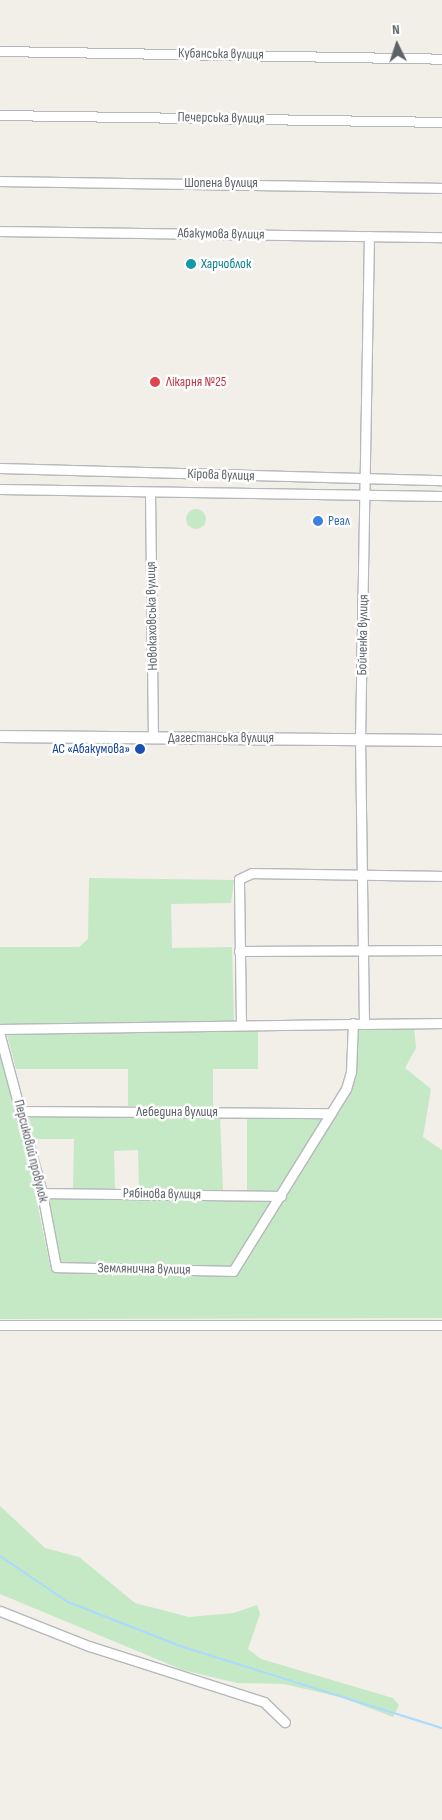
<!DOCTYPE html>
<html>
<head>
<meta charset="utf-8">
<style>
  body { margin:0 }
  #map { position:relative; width:442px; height:1820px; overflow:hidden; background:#f1efe8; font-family:"Sofia Sans Condensed",sans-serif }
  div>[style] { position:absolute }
  .green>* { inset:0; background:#c5e8c5 }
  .round { border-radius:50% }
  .stream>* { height:2px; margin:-1px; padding:0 1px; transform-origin:1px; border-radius:1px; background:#aadaff }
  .roads { filter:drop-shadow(1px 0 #b5b8bc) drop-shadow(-1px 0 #b5b8bc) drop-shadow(0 1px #b5b8bc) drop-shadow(0 -1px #b5b8bc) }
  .minor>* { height:9px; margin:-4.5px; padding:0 4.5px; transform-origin:4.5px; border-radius:4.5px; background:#fff }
  .tertiary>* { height:11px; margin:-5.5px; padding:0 5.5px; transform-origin:5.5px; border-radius:5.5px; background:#fff }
  .dots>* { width:14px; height:14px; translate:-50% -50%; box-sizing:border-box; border:2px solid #fff; border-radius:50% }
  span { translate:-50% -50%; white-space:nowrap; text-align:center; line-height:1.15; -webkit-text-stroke:5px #fff; paint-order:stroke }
  .street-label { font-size:14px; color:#5f6368 }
  .culture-label { font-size:14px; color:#0d838f }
  .left { translate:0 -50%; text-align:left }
  .health-label { font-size:14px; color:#be3a42 }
  .shop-label { font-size:14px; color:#366cbe }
  .transit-label { font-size:14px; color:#164399 }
  .right { translate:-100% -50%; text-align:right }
  .north { position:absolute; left:372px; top:20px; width:50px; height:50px; -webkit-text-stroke:4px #fff; paint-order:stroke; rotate:356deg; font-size:14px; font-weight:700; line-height:20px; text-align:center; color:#5f6368 }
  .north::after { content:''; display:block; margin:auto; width:18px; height:22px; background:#5f6368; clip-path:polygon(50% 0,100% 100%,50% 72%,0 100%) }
</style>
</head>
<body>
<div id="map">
  <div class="green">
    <i class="round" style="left:186px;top:509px;width:20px;height:20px"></i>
    <i style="clip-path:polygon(89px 878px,234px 880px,231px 903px,171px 904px,172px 948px,232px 947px,234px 1022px,0 1026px,0 947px,79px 947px,88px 939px)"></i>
    <i style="clip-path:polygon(414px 1028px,416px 1048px,405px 1068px,431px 1089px,423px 1137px,442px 1150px,442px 1318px,0 1319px,0 1051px,18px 1111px,51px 1270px,233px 1275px,356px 1078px,358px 1029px)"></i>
    <i style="clip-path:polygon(12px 1031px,258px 1031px,258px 1069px,213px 1069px,213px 1107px,128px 1106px,128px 1069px,16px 1069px,7px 1035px)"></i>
    <i style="clip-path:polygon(28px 1114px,220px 1115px,223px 1191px,139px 1190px,138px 1150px,114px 1151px,115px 1190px,73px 1189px,74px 1139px,34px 1139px)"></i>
    <i style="clip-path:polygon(251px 1115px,326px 1116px,281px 1192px,247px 1191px,247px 1120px)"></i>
    <i style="clip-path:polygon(46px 1196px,277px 1198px,232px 1268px,58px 1264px)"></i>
    <i style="clip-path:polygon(0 1506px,45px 1548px,79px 1557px,135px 1603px,189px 1617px,234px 1613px,257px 1605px,260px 1614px,248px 1649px,261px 1659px,393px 1698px,399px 1705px,393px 1717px,340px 1697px,284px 1684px,237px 1683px,183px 1670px,0 1594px)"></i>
  </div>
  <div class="stream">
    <i style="left:0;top:1556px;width:82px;rotate:34.1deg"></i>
    <i style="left:68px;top:1602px;width:120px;rotate:21.4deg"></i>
    <i style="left:180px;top:1646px;width:275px;rotate:17.4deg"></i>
  </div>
  <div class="roads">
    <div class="minor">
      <i style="left:0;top:51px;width:442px;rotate:1deg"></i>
      <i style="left:0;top:115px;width:442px;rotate:0.9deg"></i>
      <i style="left:0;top:181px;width:442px;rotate:0.9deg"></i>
      <i style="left:0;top:231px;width:442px;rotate:0.8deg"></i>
      <i style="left:0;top:468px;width:442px;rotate:1.6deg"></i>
      <i style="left:0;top:489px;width:442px;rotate:0.9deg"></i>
      <i style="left:150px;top:493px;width:245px;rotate:89.3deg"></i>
      <i style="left:239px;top:951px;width:203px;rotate:-0.3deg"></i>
      <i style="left:364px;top:1024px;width:78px;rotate:-0.7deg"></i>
      <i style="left:241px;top:1025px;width:146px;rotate:-90.8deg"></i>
      <i style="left:239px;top:879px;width:14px;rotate:-25deg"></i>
      <i style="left:252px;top:873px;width:190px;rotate:0.9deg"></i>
      <i style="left:0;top:1029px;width:364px;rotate:-0.8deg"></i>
      <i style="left:364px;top:1024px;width:284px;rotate:-90.8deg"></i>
      <i style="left:360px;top:740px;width:504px;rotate:-88.98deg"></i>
      <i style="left:0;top:1036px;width:163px;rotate:75deg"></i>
      <i style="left:42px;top:1193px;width:75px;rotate:79.3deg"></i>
      <i style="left:56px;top:1267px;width:177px;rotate:1.3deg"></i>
      <i style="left:233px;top:1271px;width:214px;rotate:-58.2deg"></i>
      <i style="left:346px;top:1089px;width:18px;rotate:-74deg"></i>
      <i style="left:351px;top:1072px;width:49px;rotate:-87.7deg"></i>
      <i style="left:22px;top:1111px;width:309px;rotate:0.4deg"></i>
      <i style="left:42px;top:1193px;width:239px;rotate:0.7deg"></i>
      <i style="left:0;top:1325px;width:442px"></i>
      <i style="left:0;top:1611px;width:96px;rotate:21.5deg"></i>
      <i style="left:89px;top:1646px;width:184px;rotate:17.7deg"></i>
      <i style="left:264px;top:1702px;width:29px;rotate:44deg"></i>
    </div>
    <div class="tertiary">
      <i style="left:0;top:736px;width:442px;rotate:0.5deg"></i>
    </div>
  </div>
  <div class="dots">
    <i style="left:191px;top:264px;background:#0f9aa8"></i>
    <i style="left:155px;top:382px;background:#e0444e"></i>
    <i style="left:318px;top:521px;background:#3f7fe0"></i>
    <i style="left:140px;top:749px;background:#1a4fb4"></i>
  </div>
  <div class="street-label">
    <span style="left:221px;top:54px;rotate:1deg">Кубанська вулиця</span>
    <span style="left:221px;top:118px;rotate:1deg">Печерська вулиця</span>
    <span style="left:221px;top:183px">Шопена вулиця</span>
    <span style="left:221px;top:234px;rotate:1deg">Абакумова вулиця</span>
    <span style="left:221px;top:475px;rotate:2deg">Кірова вулиця</span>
    <span style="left:152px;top:616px;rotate:-91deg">Новокаховська вулиця</span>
    <span style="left:363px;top:635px;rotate:-89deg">Бойченка вулиця</span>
    <span style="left:221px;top:738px">Дагестанська вулиця</span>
    <span style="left:177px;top:1112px">Лебедина вулиця</span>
    <span style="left:31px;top:1151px;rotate:76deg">Персиковий провулок</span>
    <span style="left:162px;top:1194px;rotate:1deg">Рябінова вулиця</span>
    <span style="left:144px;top:1269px;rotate:1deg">Землянична вулиця</span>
  </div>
  <div class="culture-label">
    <span class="left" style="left:201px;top:264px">Харчоблок</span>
  </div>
  <div class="health-label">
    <span class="left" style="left:166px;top:382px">Лікарня №25</span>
  </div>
  <div class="shop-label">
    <span class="left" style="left:328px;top:521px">Реал</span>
  </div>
  <div class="transit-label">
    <span class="right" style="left:130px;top:749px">АС «Абакумова»</span>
  </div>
  <div class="north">N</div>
</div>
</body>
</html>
